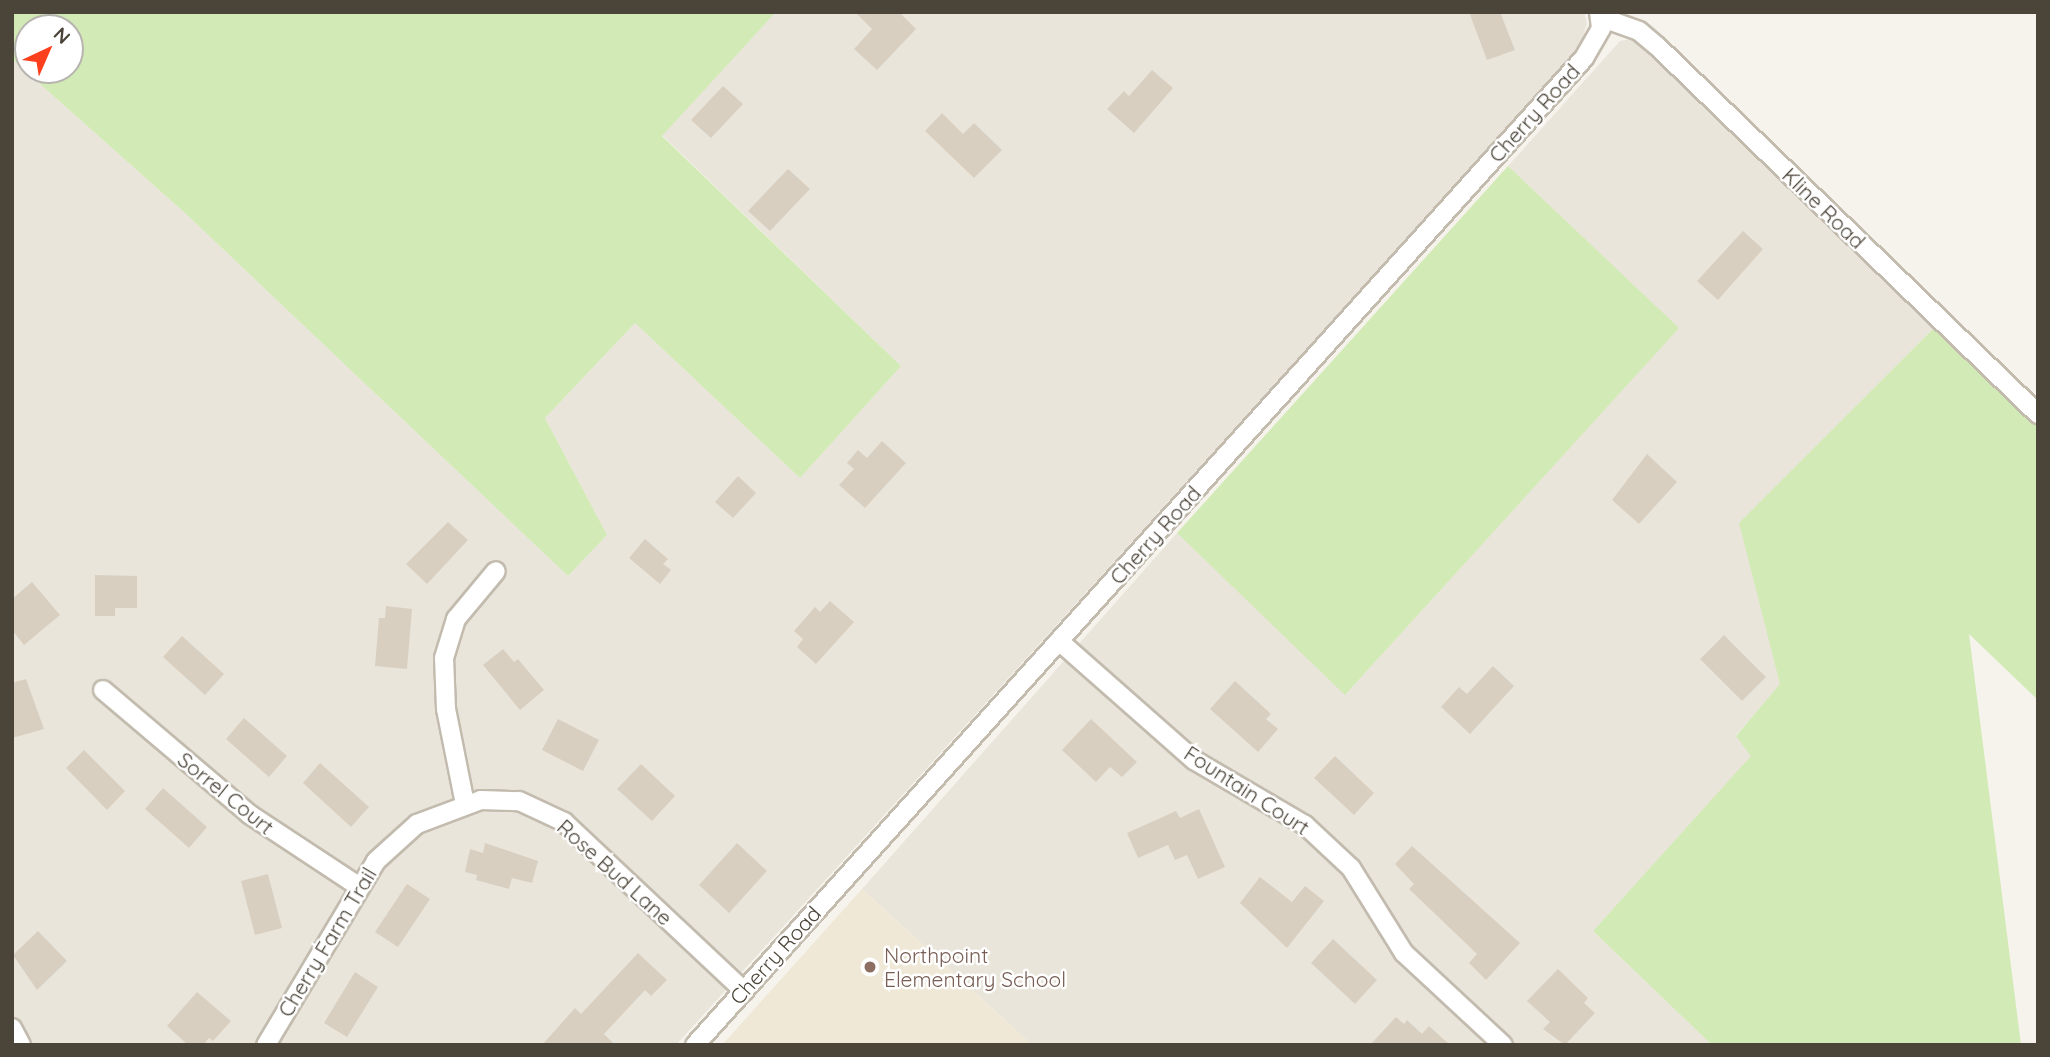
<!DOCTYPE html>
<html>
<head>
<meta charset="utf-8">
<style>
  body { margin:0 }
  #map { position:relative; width:2050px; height:1057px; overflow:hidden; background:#f6f3ec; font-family:Quicksand,sans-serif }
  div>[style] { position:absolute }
  .residential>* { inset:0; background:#eae5da }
  .education>* { inset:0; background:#efe8d6 }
  .green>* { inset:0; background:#d2eab5 }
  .building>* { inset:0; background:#d8cfc1 }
  .roads { filter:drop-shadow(2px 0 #c2bbae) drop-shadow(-2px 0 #c2bbae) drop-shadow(0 2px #c2bbae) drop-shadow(0 -2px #c2bbae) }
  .street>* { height:18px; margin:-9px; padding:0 9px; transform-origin:9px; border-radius:9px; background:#fff }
  .dots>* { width:19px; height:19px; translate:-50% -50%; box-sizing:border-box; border:4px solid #fff; border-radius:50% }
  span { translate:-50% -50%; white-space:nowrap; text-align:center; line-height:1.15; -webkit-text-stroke:5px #fff; paint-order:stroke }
  .street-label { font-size:21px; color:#4b4439 }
  .education-label { font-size:21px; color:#785e54 }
  .left { translate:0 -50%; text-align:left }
  .frame { position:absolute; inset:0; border:14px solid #4b4439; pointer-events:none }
  .north { position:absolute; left:14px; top:14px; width:70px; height:70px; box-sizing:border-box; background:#fff; border:2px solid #b7b4b0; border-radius:50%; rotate:44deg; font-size:19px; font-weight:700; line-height:28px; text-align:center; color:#4b4439 }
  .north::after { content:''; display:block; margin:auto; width:24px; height:32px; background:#fc3f1d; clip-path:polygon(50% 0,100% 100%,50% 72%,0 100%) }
</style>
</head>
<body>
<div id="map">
  <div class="residential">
    <i style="clip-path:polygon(776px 12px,1584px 12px,1587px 23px,1580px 47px,676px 1045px,12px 1045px,12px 59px,185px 213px,568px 576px,607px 535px,545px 418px,635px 323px,800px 478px,901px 366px,662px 135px)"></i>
    <i style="clip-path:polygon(1635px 38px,1937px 325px,1740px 523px,1781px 684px,1736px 735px,1752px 756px,1593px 931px,1712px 1045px,1032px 1045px,862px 889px,1177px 533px,1346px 694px,1678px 328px,1508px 166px,1620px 41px)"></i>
  </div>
  <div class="education">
    <i style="clip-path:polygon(862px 889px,1032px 1045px,722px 1045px)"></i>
  </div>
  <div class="green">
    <i style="clip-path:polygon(evenodd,12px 12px,776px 12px,662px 136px,901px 366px,800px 478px,635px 323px,545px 418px,607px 535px,568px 576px,185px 213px,12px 59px,12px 12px,70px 28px,70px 70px,28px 70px,28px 28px,70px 28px)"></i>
    <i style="clip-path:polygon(1508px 166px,1679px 328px,1345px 695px,1177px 533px)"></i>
    <i style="clip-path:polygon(1937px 325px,2038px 423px,2038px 700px,1969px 634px,2021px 1045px,1712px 1045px,1593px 931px,1751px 756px,1736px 736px,1780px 684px,1739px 523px)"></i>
  </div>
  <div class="building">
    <i style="clip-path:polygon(855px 12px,899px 12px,916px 29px,877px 70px,854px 49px,872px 29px)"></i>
    <i style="clip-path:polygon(1469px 12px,1500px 12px,1515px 50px,1487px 60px)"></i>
    <i style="clip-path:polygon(1152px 70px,1173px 88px,1134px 133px,1107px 109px,1124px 91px,1129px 96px)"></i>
    <i style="clip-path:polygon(723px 86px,743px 104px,711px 138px,691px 120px)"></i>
    <i style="clip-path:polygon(942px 113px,963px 134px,974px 123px,1002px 150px,974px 178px,925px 131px)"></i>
    <i style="clip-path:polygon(788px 169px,810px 189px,770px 231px,748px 211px)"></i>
    <i style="clip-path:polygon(1743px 231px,1763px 249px,1718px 300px,1697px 281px)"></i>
    <i style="clip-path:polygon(882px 441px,906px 463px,865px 508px,839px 485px,854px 469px,847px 463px,858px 450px,867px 458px)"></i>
    <i style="clip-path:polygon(1647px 454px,1677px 482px,1639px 524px,1612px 500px)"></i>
    <i style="clip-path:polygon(738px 476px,756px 493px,733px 518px,715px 502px)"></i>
    <i style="clip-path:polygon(448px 522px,468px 540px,427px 584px,406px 564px)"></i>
    <i style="clip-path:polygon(645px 539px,668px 559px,663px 564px,671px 570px,660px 584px,629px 558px)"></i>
    <i style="clip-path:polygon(95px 575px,137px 576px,137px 608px,115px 608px,115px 616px,95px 616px)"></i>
    <i style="clip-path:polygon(32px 582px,60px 615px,24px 645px,12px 630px,12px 599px)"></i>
    <i style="clip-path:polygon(830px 601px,854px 622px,816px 664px,797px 647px,803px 639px,794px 631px,815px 607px,820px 612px)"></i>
    <i style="clip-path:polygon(386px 606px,412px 609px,407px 669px,375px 666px,379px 618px,385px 618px)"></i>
    <i style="clip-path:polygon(1724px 635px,1766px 677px,1742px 701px,1700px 659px)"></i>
    <i style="clip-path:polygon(182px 636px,224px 674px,205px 695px,163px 657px)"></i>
    <i style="clip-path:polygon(503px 649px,514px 662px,518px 659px,544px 690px,520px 710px,483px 665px)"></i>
    <i style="clip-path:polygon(1493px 666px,1514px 686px,1470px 734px,1441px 707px,1459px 687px,1467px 694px)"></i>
    <i style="clip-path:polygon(26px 679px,44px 729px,12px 738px,12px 683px)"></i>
    <i style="clip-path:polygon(1235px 681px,1271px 714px,1266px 719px,1278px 729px,1258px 752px,1210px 709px)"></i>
    <i style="clip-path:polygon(244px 718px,287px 756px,269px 777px,226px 739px)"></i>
    <i style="clip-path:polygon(558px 719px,599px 740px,583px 771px,542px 750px)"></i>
    <i style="clip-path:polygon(1091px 719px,1137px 762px,1122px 777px,1110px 767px,1096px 782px,1062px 750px)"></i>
    <i style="clip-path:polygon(84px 750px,125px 791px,107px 810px,66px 768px)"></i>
    <i style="clip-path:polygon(1335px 756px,1374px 793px,1354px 815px,1314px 778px)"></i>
    <i style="clip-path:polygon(320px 763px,369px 807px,351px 827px,303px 783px)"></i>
    <i style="clip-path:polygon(641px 764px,675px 796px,652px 821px,617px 789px)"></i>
    <i style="clip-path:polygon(163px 788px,207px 827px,189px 848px,145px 809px)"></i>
    <i style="clip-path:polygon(1199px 809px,1225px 867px,1198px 879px,1187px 855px,1175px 860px,1168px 845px,1138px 858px,1127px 833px,1176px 811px,1180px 818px)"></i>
    <i style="clip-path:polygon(485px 843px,538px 861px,532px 883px,512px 878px,509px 889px,476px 880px,477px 875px,465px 872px,470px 849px,483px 853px)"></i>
    <i style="clip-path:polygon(737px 843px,767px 871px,729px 913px,699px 885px)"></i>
    <i style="clip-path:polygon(1412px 846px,1520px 943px,1486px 980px,1469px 963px,1477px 954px,1409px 889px,1414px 884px,1395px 864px)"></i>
    <i style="clip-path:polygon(268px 874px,282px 928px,255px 935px,241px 881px)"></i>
    <i style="clip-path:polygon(1260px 877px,1292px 902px,1305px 886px,1324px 901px,1287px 948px,1240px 903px)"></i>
    <i style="clip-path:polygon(407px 884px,430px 899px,398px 947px,375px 932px)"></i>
    <i style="clip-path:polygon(38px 931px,67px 961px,37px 990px,13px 955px)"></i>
    <i style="clip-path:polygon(1333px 939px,1377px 980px,1355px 1004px,1311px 963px)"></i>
    <i style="clip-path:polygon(638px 953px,667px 980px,651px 996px,645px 990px,604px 1034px,615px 1045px,542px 1045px,575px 1008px,581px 1014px)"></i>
    <i style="clip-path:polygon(1558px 969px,1588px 998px,1584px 1003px,1595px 1013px,1565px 1045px,1543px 1029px,1550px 1022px,1527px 1001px)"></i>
    <i style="clip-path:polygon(355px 972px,378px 987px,347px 1037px,324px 1023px)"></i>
    <i style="clip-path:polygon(197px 992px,231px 1021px,213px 1041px,209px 1038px,203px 1045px,188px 1045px,167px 1026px)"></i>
    <i style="clip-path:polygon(1396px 1017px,1404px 1024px,1407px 1020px,1422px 1034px,1429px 1026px,1450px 1045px,1370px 1045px)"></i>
  </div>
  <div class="roads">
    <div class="street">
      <i style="left:1600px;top:17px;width:41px;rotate:19.7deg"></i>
      <i style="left:1639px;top:31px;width:23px;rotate:40deg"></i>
      <i style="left:1657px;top:46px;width:530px;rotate:44.01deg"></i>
      <i style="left:1059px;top:641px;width:180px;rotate:41.4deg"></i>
      <i style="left:1194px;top:760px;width:129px;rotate:30.4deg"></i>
      <i style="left:1305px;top:825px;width:63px;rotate:43.1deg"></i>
      <i style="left:1351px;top:868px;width:100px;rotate:58.1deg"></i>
      <i style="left:1404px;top:953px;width:135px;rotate:42.9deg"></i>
      <i style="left:103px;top:690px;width:192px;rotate:40.3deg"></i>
      <i style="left:249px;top:814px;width:131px;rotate:33.4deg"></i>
      <i style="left:465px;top:804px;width:97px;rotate:-101.3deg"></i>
      <i style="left:446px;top:709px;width:51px;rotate:-92.2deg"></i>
      <i style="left:444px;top:658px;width:41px;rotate:-72.9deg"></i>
      <i style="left:456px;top:619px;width:62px;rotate:-50.2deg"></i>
      <i style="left:12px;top:1028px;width:19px;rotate:62deg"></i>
      <i style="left:266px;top:1045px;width:214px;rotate:-59.1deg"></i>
      <i style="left:376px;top:861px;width:55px;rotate:-42.1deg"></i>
      <i style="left:417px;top:824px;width:68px;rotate:-20.6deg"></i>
      <i style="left:481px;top:800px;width:38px;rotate:2deg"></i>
      <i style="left:519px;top:801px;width:50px;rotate:25deg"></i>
      <i style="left:564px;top:822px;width:247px;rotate:43.2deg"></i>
      <i style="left:695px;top:1045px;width:1328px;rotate:-47.99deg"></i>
      <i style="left:1584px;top:58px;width:34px;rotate:-60deg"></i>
      <i style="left:1601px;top:28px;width:16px;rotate:-97deg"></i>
    </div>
  </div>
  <div class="dots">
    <i style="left:870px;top:967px;background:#8d6e63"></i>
  </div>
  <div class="street-label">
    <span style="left:1534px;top:113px;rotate:-48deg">Cherry Road</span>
    <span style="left:1824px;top:208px;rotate:44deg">Kline Road</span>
    <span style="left:1155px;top:535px;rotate:-48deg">Cherry Road</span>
    <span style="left:1247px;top:790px;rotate:33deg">Fountain Court</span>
    <span style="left:226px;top:793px;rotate:39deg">Sorrel Court</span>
    <span style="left:615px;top:872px;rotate:42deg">Rose Bud Lane</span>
    <span style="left:327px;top:942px;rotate:-59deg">Cherry Farm Trail</span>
    <span style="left:775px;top:955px;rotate:-48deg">Cherry Road</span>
  </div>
  <div class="education-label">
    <span class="left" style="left:884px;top:967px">Northpoint<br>Elementary School</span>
  </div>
  <div class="frame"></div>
  <div class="north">N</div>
</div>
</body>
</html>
